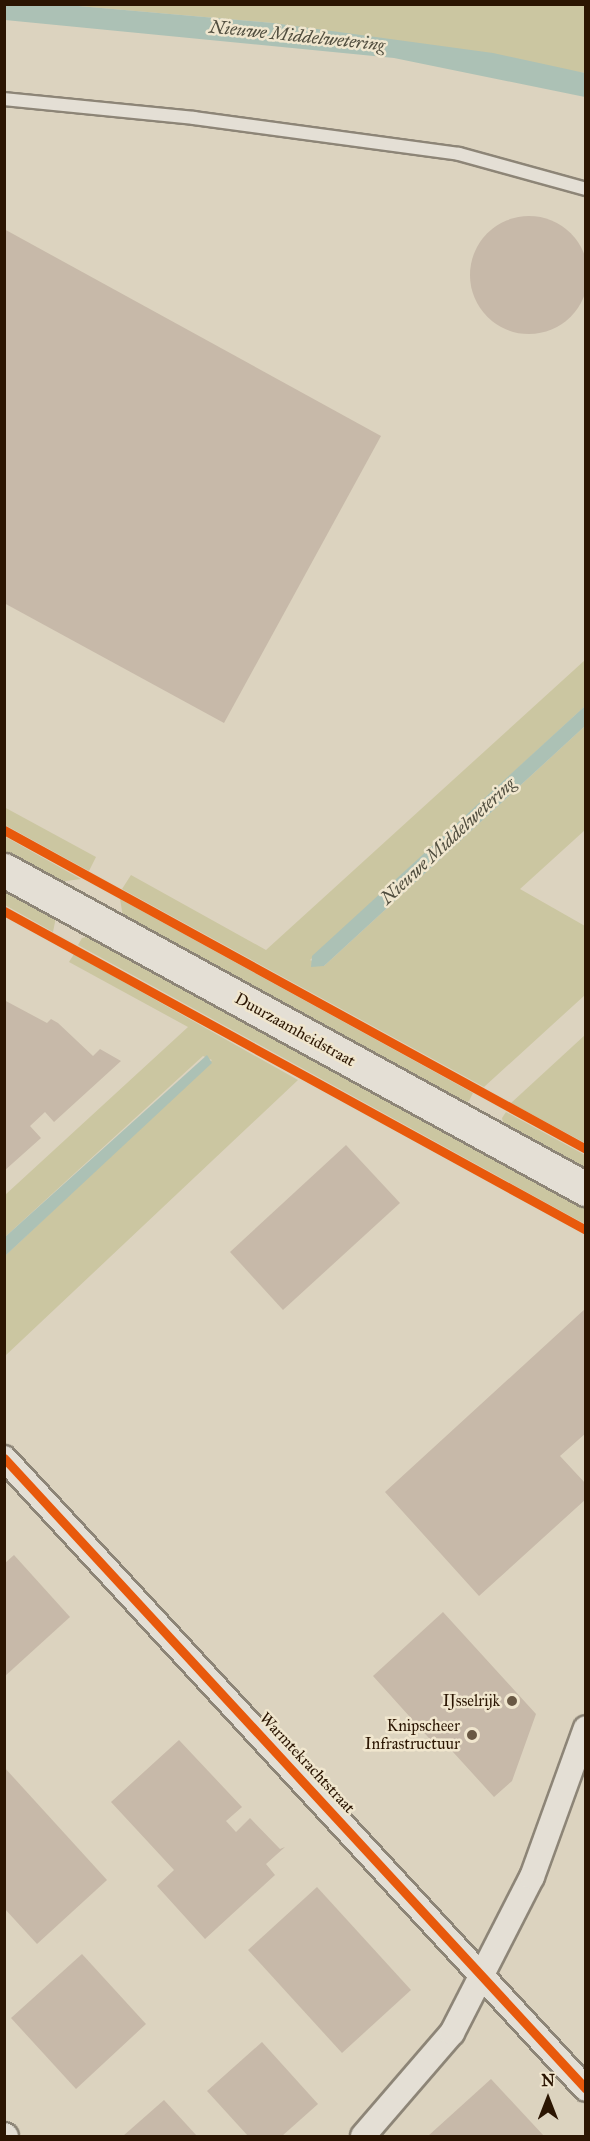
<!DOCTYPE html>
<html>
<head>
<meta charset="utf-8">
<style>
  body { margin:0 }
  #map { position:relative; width:590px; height:2141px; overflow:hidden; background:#dcd3bf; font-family:"IM FELL Great Primer",serif }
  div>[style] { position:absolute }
  .green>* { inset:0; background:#cbc6a1 }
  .water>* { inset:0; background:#acc1b5 }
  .building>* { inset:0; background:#c7b9a9 }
  .round { border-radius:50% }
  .roads { filter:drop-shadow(2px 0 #8d8577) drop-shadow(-2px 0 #8d8577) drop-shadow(0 2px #8d8577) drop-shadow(0 -2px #8d8577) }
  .service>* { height:12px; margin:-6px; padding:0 6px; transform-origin:6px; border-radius:6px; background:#e4dfd5 }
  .minor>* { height:24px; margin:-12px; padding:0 12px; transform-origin:12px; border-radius:12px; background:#e4dfd5 }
  .secondary>* { height:33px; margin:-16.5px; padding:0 16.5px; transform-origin:16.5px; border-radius:16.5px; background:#e4dfd5 }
  .cycleway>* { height:9px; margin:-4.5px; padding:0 4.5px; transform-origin:4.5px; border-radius:4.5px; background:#e8590c }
  .dots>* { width:16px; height:16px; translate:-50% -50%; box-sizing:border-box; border:3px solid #f0e6ce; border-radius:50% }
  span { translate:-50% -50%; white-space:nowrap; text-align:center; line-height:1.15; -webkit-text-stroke:5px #f0e6ce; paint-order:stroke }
  .street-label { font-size:16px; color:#2b1502 }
  .poi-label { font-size:16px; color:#2b1502 }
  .right { translate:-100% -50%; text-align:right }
  .water-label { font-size:18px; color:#514e3f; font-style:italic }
  .frame { position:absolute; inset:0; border:6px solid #2b1502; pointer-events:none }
  .north { position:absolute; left:518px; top:2069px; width:60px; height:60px; -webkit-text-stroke:4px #f0e6ce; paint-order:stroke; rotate:0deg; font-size:16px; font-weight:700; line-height:24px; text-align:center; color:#2b1502 }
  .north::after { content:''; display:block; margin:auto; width:21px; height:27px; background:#2b1502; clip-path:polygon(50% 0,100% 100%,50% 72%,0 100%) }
</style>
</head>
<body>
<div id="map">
  <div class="green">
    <i style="clip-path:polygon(67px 5px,585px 5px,585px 73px,273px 23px)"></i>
    <i style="clip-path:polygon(585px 660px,585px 706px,310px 960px,324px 966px,585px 726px,585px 830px,520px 889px,585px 926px,585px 995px,484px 1087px,122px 889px,131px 875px,266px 950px)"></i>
    <i style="clip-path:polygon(4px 807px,96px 857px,89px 871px,5px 825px)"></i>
    <i style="clip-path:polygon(4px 836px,81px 879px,59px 882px,5px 852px)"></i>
    <i style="clip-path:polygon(5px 889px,56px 917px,53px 932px,5px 905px)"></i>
    <i style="clip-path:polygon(120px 899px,473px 1093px,469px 1101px,463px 1103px,123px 917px)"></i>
    <i style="clip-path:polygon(90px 936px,585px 1208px,585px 1224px,78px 945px,82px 938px)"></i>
    <i style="clip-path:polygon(74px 954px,298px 1080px,5px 1356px,5px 1256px,212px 1060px,203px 1056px,5px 1237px,5px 1195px,188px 1027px,69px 962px)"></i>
    <i style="clip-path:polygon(585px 1035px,585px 1143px,511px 1103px)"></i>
    <i style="clip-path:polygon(506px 1112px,585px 1155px,585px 1171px,504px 1127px,502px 1118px)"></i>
  </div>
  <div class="water">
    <i style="clip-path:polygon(4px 5px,67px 5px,273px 23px,493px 53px,585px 73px,585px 97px,394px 58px,5px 20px)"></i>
    <i style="clip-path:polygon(585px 706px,585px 726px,324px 966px,311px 967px,312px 956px)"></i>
    <i style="clip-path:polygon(207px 1055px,212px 1063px,5px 1256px,5px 1237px)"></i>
  </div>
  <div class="building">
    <i class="round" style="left:470px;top:216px;width:118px;height:118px"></i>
    <i style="clip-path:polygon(4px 229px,381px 436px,224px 723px,4px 603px)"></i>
    <i style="clip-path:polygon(4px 1000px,47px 1023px,51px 1019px,58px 1023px,93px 1056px,100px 1049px,121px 1061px,54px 1122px,45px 1112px,30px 1126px,41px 1138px,4px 1171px)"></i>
    <i style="clip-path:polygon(346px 1145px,400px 1203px,283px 1310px,230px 1252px)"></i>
    <i style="clip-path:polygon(586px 1308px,586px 1433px,560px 1456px,586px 1484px,586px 1499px,479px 1596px,385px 1492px)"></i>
    <i style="clip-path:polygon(14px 1555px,70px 1617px,4px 1677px,4px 1564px)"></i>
    <i style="clip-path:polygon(443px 1612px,536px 1714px,512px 1781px,494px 1797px,443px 1741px,437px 1747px,373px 1676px)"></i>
    <i style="clip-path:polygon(179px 1740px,242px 1807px,226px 1821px,236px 1832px,250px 1818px,280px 1849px,285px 1847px,266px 1864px,275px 1875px,205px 1939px,157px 1886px,174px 1870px,111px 1802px)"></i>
    <i style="clip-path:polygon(4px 1767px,107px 1880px,37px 1944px,4px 1908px)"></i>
    <i style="clip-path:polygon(317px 1887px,411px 1990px,342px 2053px,248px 1950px)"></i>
    <i style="clip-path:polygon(82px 1954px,146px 2024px,76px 2089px,11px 2018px)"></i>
    <i style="clip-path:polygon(262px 2042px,318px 2104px,282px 2136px,248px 2136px,207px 2091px)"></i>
    <i style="clip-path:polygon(491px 2079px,544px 2136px,428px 2136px)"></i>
    <i style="clip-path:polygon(164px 2100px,197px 2136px,123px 2136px)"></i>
  </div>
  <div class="roads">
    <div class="service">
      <i style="left:4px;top:99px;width:191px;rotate:5.7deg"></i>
      <i style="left:194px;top:118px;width:267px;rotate:7.7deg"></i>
      <i style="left:459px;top:154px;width:132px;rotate:15.4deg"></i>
    </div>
    <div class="minor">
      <i style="left:4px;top:1458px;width:858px;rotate:47.31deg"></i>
      <i style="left:4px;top:2135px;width:2px;rotate:27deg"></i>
      <i style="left:363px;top:2136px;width:136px;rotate:-49.2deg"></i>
      <i style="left:452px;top:2033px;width:175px;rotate:-62.9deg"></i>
      <i style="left:532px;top:1877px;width:158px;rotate:-70.1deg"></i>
    </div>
    <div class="secondary">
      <i style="left:4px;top:870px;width:664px;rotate:28.73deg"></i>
    </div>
  </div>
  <div class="cycleway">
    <i style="left:4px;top:830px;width:664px;rotate:28.73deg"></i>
    <i style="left:4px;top:911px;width:664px;rotate:28.73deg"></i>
    <i style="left:4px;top:1458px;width:858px;rotate:47.31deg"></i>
  </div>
  <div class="dots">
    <i style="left:512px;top:1701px;background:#695844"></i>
    <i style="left:472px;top:1735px;background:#695844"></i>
  </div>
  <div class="street-label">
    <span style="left:295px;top:1030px;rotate:29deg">Duurzaamheidstraat</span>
    <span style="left:307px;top:1763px;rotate:47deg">Warmtekrachtstraat</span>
  </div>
  <div class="poi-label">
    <span class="right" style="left:500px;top:1701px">IJsselrijk</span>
    <span class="right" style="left:460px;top:1735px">Knipscheer<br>Infrastructuur</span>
  </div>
  <div class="water-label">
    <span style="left:297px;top:36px;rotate:6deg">Nieuwe Middelwetering</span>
    <span style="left:448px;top:841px;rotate:-43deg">Nieuwe Middelwetering</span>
  </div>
  <div class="frame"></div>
  <div class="north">N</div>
</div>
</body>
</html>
